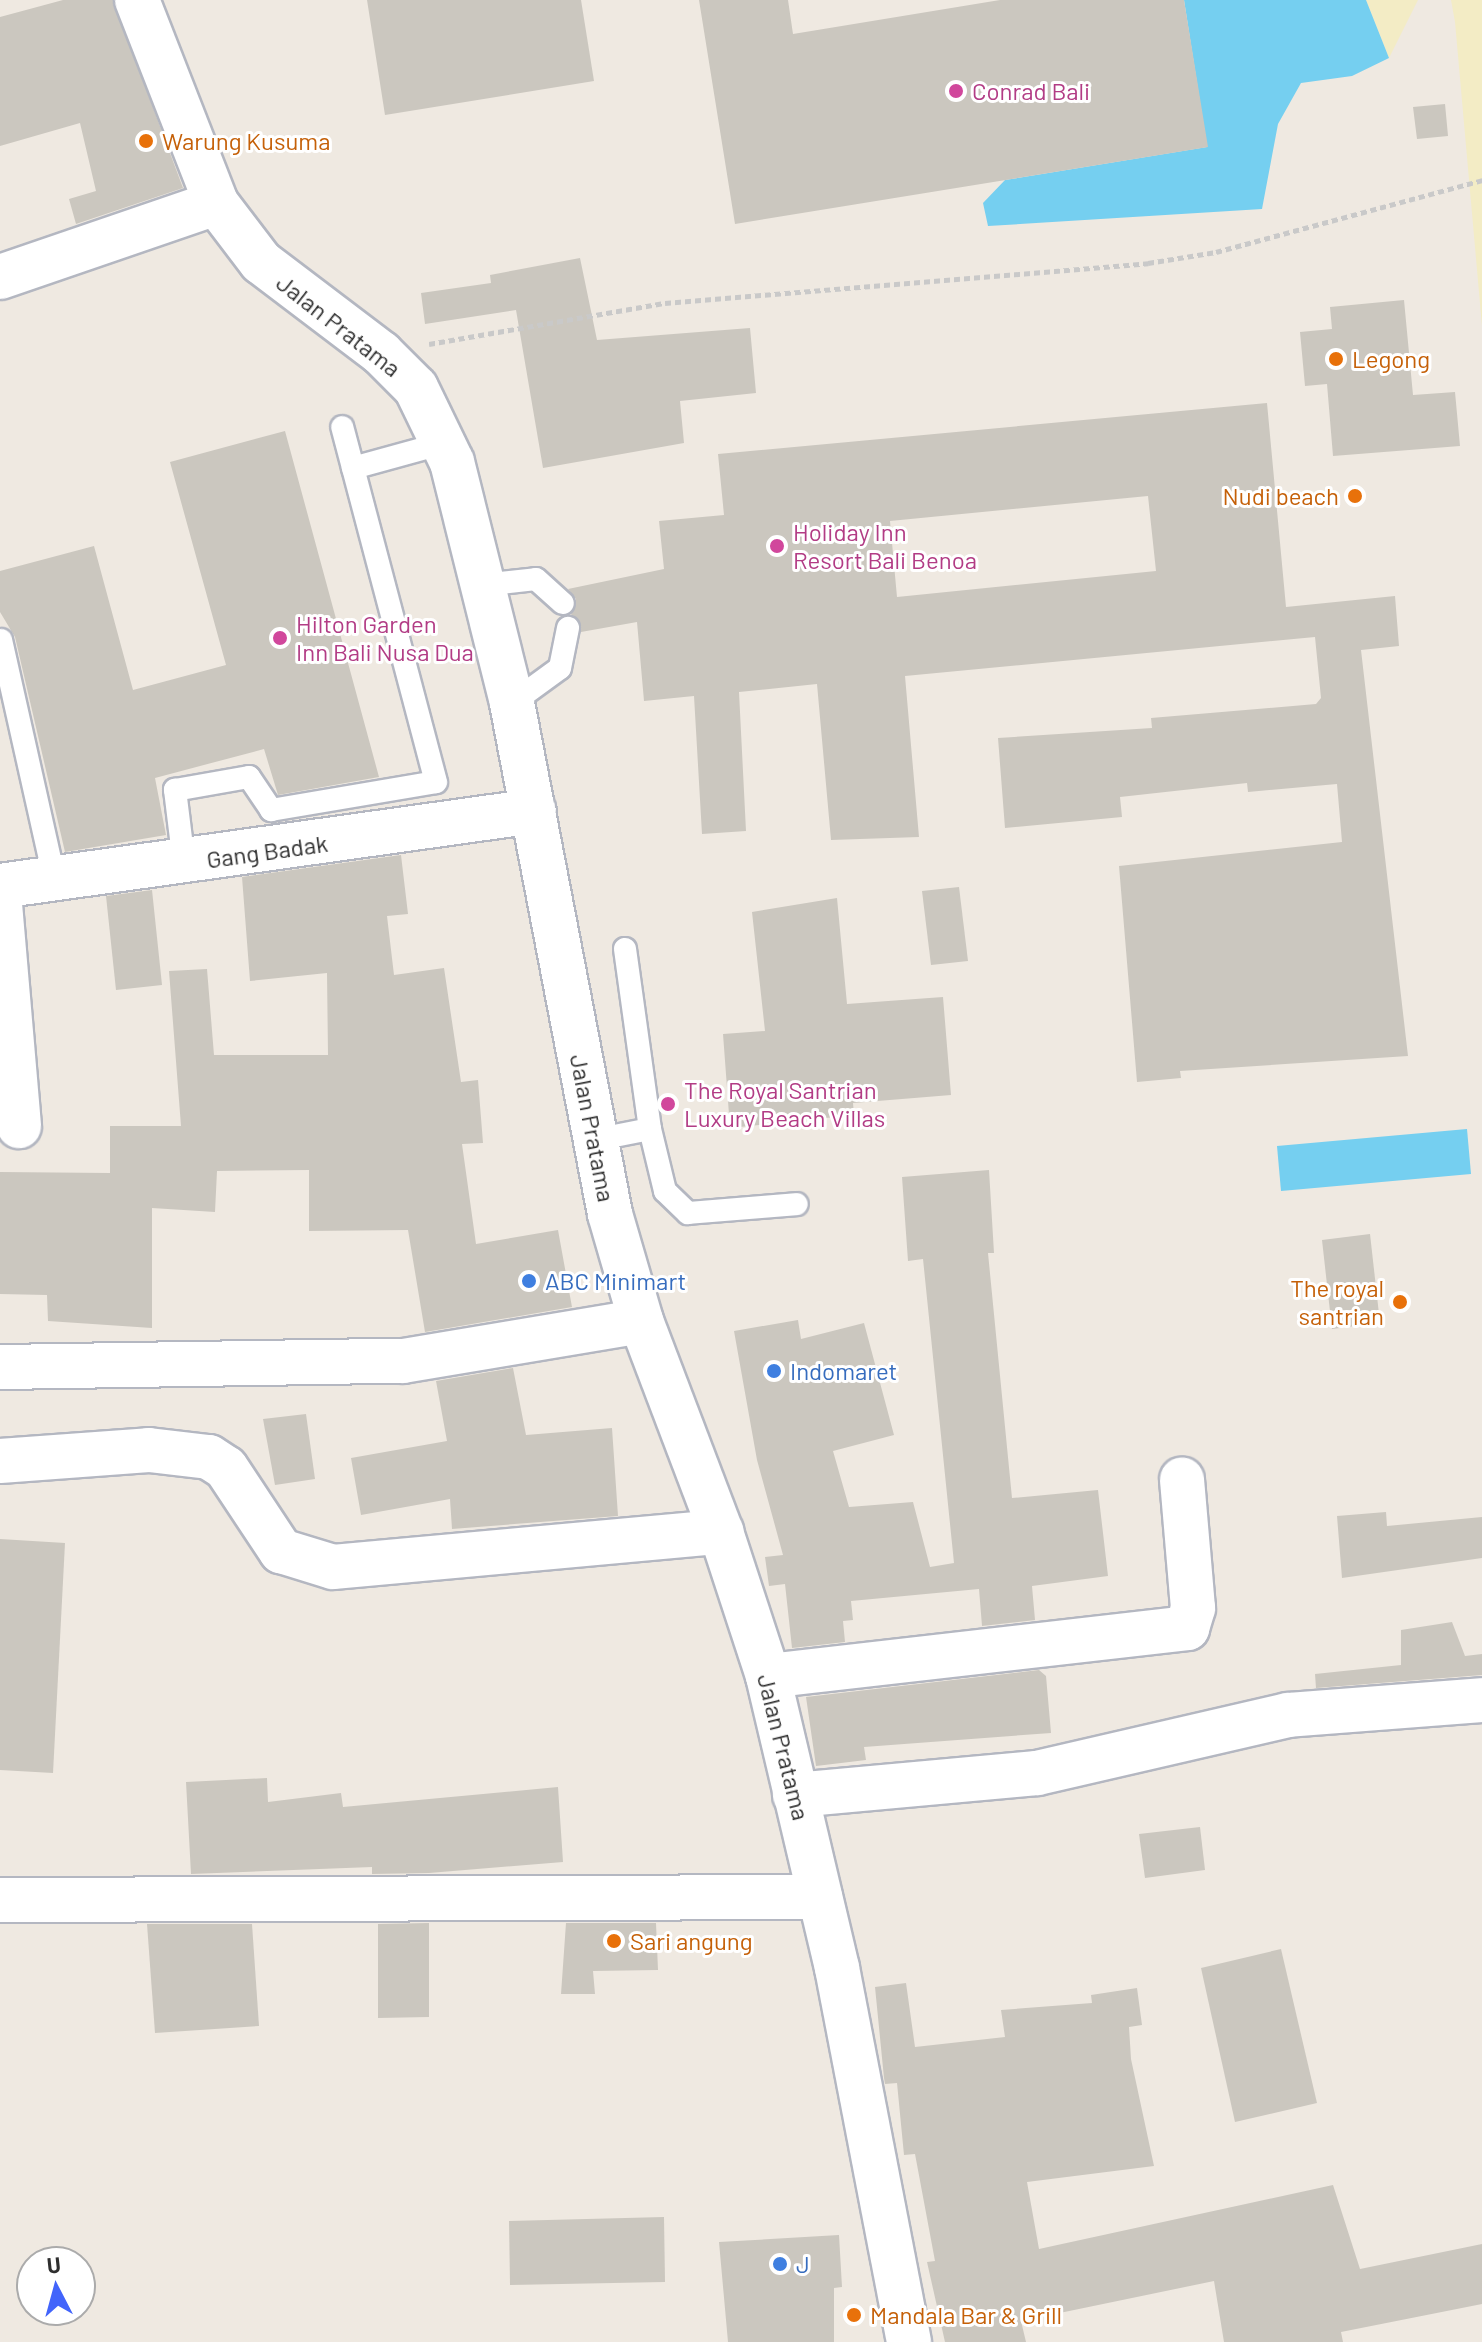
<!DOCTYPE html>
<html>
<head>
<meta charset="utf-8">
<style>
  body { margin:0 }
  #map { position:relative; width:1482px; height:2342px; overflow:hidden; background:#efe9e1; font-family:Barlow,sans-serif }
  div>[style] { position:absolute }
  .sand>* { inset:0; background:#f3ecc5 }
  .water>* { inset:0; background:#75cff0 }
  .building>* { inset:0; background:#cbc7bf }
  .path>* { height:5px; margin-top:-2.5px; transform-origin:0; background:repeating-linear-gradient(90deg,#c9c9c9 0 6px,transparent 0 10px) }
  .roads { filter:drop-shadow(2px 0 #b4b7c1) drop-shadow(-2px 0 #b4b7c1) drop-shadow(0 2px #b4b7c1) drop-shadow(0 -2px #b4b7c1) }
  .service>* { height:22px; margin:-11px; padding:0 11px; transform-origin:11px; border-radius:11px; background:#fff }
  .minor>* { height:44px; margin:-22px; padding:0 22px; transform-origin:22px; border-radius:22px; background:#fff }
  .tertiary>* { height:44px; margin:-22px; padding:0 22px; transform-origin:22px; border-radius:22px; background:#fff }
  .dots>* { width:22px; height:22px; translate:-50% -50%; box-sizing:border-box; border:4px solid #fff; border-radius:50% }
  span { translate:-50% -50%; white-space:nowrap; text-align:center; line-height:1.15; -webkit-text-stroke:6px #fff; paint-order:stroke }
  .hotel-label { font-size:24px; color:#b23c85 }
  .left { translate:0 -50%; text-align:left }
  .food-label { font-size:24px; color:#c56008 }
  .right { translate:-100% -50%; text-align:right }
  .street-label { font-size:24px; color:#2e2e2e }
  .shop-label { font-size:24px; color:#366cbe }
  .north { position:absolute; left:16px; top:2246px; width:80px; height:80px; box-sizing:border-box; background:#fff; border:2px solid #ababab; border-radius:50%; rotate:354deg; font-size:22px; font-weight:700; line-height:32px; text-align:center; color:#2e2e2e }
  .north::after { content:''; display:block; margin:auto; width:28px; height:36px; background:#4264fb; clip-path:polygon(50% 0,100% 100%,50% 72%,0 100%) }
</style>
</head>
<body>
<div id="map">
  <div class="sand">
    <i style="clip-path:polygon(1366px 0,1418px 0,1389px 58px)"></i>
    <i style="clip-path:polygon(1451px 0,1482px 0,1482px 326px,1455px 22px)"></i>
  </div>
  <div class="water">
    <i style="clip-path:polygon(1184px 0,1366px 0,1389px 58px,1352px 76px,1301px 83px,1278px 124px,1262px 209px,988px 226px,983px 203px,1005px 180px,1207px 147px)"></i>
    <i style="clip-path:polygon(1467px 1129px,1471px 1174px,1281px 1191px,1277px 1146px)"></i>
  </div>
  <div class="building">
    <i style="clip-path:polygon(63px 0,113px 0,183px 188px,76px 224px,69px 199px,96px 191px,80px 123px,0 146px,0 17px)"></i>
    <i style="clip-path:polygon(367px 0,581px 0,594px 81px,385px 115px)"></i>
    <i style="clip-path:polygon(699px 0,788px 0,793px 34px,1000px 0,1184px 0,1208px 147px,735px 224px)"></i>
    <i style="clip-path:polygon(1445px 104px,1448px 136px,1417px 139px,1413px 107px)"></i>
    <i style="clip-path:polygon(580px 258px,597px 340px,750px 328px,756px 393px,680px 401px,684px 443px,543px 468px,516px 310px,425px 324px,421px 293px,491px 283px,490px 275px)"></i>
    <i style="clip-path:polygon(1404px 300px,1413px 395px,1455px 392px,1460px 446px,1333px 456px,1327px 384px,1305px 386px,1300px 332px,1332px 329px,1330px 307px)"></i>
    <i style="clip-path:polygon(evenodd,1267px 403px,1286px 607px,1395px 596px,1399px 646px,1361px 650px,1408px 1056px,1180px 1071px,1181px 1078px,1137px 1082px,1119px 866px,1342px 842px,1337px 784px,1248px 792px,1247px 783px,1120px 797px,1122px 817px,1005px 828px,998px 738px,1152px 728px,1151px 718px,1316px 704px,1321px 698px,1315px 637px,905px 676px,919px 837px,831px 840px,817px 684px,739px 692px,746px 831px,702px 834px,694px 696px,644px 701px,637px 622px,581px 632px,571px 614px,576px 599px,568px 589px,664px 569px,659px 521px,724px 515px,718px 454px,1267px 403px,1148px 496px,1156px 571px,897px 597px,890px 521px,1148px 496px)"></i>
    <i style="clip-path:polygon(285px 431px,379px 777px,278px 795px,264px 749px,155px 778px,166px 835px,65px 852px,15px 637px,0 612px,0 571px,94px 546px,133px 690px,226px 665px,170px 462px)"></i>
    <i style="clip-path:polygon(401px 855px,408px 914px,387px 916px,394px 975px,444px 968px,461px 1082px,478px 1080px,483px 1143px,462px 1144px,476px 1244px,558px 1230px,572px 1307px,425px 1332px,408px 1230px,309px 1231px,309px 1170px,217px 1171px,215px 1212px,152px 1208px,152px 1328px,48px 1321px,47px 1295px,0 1294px,0 1172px,110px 1173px,110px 1126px,181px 1126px,169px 971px,207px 969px,214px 1055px,328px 1055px,327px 973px,250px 981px,242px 877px)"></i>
    <i style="clip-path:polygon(959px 887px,968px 961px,931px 965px,922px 891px)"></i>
    <i style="clip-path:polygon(152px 890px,162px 985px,116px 990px,106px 896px)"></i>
    <i style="clip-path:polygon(837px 898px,847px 1004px,943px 997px,951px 1095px,853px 1103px,854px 1115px,730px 1128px,723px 1034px,765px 1031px,752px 912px)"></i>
    <i style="clip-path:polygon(989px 1170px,994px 1253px,988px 1253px,1012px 1498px,1098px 1490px,1108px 1576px,1032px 1586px,1035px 1620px,982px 1626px,979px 1589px,851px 1601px,853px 1620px,843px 1621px,845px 1642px,792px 1648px,785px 1584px,769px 1586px,765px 1557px,783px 1555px,757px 1460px,734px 1331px,798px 1320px,801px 1339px,864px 1323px,894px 1435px,833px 1451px,849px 1507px,913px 1502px,930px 1567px,954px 1563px,923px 1259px,908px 1261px,902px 1177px)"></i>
    <i style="clip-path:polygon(1370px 1234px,1380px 1323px,1332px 1329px,1322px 1240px)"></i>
    <i style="clip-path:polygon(513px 1368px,526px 1435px,612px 1428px,618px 1516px,452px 1529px,450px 1499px,361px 1515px,351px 1458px,447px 1441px,436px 1381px)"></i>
    <i style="clip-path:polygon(306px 1414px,315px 1479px,275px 1485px,263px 1419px)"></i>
    <i style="clip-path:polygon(1386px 1512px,1387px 1526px,1482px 1517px,1482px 1558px,1342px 1578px,1337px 1516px)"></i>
    <i style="clip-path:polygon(0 1539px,65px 1543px,53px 1773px,0 1770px)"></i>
    <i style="clip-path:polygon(1452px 1622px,1465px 1656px,1482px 1654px,1482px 1675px,1316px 1688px,1315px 1674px,1401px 1665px,1401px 1630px)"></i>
    <i style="clip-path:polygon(1039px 1670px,1046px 1676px,1051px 1733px,864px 1747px,866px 1760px,816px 1766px,806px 1697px)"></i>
    <i style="clip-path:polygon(267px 1778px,268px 1802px,341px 1793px,343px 1807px,558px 1787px,563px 1862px,429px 1873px,372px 1874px,372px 1867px,191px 1874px,186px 1782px)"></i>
    <i style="clip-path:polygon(1200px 1827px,1205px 1870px,1145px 1878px,1139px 1834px)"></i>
    <i style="clip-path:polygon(429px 1923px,429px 2017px,378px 2018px,378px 1924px)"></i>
    <i style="clip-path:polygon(566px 1923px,656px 1923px,658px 1970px,593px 1971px,595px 1994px,561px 1994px)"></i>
    <i style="clip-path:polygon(147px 1924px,252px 1924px,259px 2026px,155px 2033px)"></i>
    <i style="clip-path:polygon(1281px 1949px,1317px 2103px,1235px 2122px,1201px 1968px)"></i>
    <i style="clip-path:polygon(906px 1983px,915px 2047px,1005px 2037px,1001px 2010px,1092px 2003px,1091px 1995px,1137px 1988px,1142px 2025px,1129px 2027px,1131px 2059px,1154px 2166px,1027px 2182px,1039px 2249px,1333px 2185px,1360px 2269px,1482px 2244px,1482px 2304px,1341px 2332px,1343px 2342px,1224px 2342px,1214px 2281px,1021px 2321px,1026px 2342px,945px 2342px,927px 2262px,935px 2261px,915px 2154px,904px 2155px,897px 2083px,885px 2084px,884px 2078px,875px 1987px)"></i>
    <i style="clip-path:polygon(664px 2217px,665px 2282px,510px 2285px,509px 2221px)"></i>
    <i style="clip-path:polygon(839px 2235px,842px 2287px,834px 2288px,834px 2342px,728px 2342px,719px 2242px)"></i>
  </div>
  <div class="path">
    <i style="left:429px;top:344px;width:240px;rotate:-9.9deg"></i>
    <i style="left:665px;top:303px;width:485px;rotate:-4.7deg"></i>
    <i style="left:1148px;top:263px;width:69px;rotate:-9.2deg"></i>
    <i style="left:1216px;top:252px;width:276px;rotate:-15.1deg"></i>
  </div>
  <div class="roads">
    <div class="service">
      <i style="left:353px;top:468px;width:94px;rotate:-15.4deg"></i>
      <i style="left:482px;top:585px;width:54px;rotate:-6.3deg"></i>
      <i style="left:536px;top:579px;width:36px;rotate:42deg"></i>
      <i style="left:1px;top:640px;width:244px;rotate:77.4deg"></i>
      <i style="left:512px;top:703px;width:59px;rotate:-36.1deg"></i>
      <i style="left:560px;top:668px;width:41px;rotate:-78.7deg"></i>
      <i style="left:184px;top:863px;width:74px;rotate:-97deg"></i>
      <i style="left:175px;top:790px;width:75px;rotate:-10deg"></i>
      <i style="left:249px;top:777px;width:40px;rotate:56deg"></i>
      <i style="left:271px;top:810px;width:167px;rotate:-9.6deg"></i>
      <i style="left:436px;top:782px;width:367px;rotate:-104.8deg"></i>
      <i style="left:625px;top:949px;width:182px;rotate:82.1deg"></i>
      <i style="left:594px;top:1140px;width:57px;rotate:-11.1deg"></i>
      <i style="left:650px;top:1129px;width:64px;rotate:76.4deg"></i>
      <i style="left:665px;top:1191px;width:32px;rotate:44deg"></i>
      <i style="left:688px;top:1213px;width:109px;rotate:-4.7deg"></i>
    </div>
    <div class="minor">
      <i style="left:0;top:277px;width:228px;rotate:-18.9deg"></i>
      <i style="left:0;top:886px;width:539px;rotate:-7.99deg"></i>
      <i style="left:0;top:904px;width:223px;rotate:85.1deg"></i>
      <i style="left:0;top:1367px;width:403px;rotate:-0.9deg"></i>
      <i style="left:403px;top:1361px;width:241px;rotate:-9.5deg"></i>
      <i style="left:0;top:1461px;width:149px;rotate:-4.2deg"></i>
      <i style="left:149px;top:1450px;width:60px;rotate:6.7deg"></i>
      <i style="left:209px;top:1457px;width:20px;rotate:33deg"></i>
      <i style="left:226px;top:1468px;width:100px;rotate:56.5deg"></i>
      <i style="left:281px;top:1551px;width:54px;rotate:17.1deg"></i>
      <i style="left:333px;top:1567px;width:390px;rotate:-5.2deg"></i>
      <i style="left:768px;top:1676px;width:422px;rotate:-6.5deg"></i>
      <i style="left:1187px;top:1628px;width:21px;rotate:-73deg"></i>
      <i style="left:1193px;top:1608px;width:129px;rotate:-94.9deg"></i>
      <i style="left:795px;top:1795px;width:243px;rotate:-5.2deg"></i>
      <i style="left:1037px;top:1773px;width:258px;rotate:-13deg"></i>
      <i style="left:1288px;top:1715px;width:195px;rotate:-4.4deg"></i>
      <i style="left:0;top:1900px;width:820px;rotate:-0.21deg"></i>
    </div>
    <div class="tertiary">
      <i style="left:137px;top:0;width:218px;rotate:68.7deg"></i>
      <i style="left:216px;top:203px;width:74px;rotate:52.7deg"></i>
      <i style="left:261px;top:262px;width:151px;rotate:37.2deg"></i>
      <i style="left:381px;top:353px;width:49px;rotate:45deg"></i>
      <i style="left:416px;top:388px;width:82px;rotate:64.1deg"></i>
      <i style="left:452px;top:462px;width:248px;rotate:76deg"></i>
      <i style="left:512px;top:703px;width:520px;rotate:79.14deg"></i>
      <i style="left:610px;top:1214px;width:111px;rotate:73.8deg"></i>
      <i style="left:641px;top:1321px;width:226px;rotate:69.2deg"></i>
      <i style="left:721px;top:1532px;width:151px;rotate:71.9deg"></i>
      <i style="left:768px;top:1676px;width:300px;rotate:76.7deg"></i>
      <i style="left:837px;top:1968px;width:381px;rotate:79.1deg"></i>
    </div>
  </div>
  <div class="dots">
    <i style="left:956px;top:91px;background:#d1479c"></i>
    <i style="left:146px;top:141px;background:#e8710a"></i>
    <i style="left:1336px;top:359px;background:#e8710a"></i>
    <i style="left:1355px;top:496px;background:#e8710a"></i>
    <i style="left:777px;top:546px;background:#d1479c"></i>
    <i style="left:280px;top:638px;background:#d1479c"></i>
    <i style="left:668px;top:1104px;background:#d1479c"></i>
    <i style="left:529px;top:1281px;background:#3f7fe0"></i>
    <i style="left:1400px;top:1302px;background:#e8710a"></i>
    <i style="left:774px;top:1371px;background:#3f7fe0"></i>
    <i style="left:614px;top:1941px;background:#e8710a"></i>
    <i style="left:780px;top:2264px;background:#3f7fe0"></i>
    <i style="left:854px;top:2315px;background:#e8710a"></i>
  </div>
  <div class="hotel-label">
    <span class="left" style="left:972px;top:91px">Conrad Bali</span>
    <span class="left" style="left:793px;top:546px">Holiday Inn<br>Resort Bali Benoa</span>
    <span class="left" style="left:296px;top:638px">Hilton Garden<br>Inn Bali Nusa Dua</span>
    <span class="left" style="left:684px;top:1104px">The Royal Santrian<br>Luxury Beach Villas</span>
  </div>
  <div class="food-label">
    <span class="left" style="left:162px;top:141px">Warung Kusuma</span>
    <span class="left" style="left:1352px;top:359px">Legong</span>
    <span class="right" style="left:1339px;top:496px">Nudi beach</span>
    <span class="right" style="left:1384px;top:1302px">The royal<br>santrian</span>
    <span class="left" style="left:630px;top:1941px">Sari angung</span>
    <span class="left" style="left:870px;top:2315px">Mandala Bar &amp; Grill</span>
  </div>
  <div class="street-label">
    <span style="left:339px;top:325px;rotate:38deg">Jalan Pratama</span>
    <span style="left:267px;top:851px;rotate:-8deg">Gang Badak</span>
    <span style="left:593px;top:1128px;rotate:79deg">Jalan Pratama</span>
    <span style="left:784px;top:1747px;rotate:76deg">Jalan Pratama</span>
  </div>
  <div class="shop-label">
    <span class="left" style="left:545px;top:1281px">ABC Minimart</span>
    <span class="left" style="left:790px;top:1371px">Indomaret</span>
    <span class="left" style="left:796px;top:2264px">J</span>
  </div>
  <div class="north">U</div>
</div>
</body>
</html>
